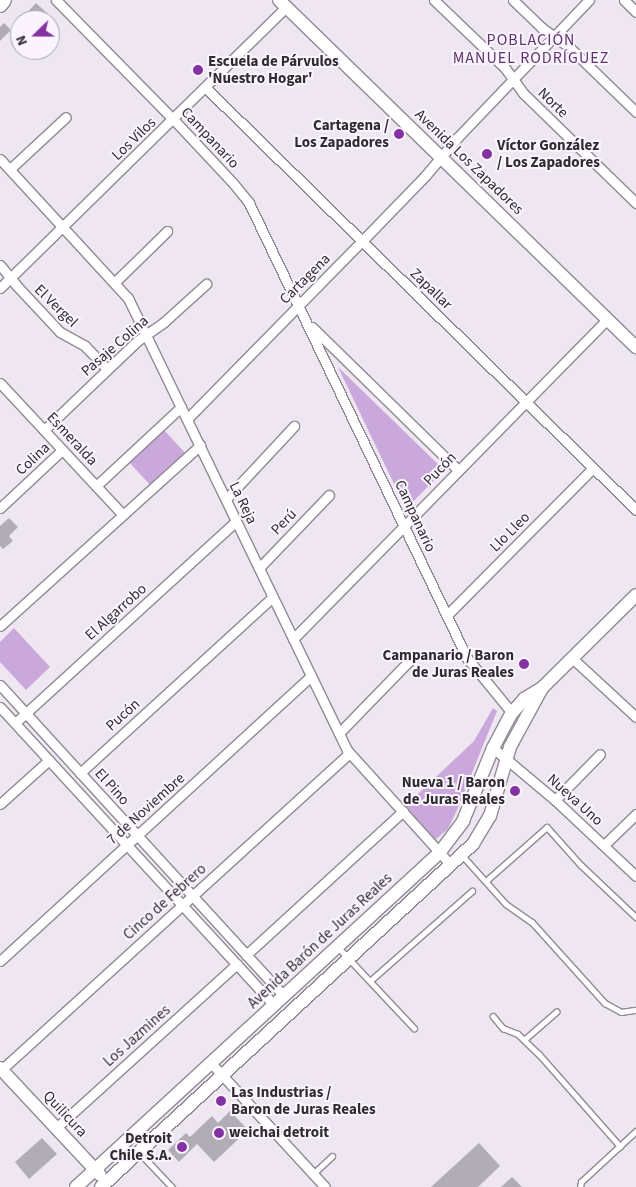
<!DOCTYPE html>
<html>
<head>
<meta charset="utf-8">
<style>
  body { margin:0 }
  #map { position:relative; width:636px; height:1187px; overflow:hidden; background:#eee7f1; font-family:"Source Sans 3",sans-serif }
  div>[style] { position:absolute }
  .green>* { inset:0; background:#cba8db }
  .building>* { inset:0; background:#b2acb5 }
  .roads { filter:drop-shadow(1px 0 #918a94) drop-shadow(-1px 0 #918a94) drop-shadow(0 1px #918a94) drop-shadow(0 -1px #918a94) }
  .lane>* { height:4.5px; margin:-2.25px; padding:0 2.25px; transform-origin:2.25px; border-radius:2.25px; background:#fff }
  .street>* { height:9px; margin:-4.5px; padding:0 4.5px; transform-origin:4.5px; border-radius:4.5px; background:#fff }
  .secondary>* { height:12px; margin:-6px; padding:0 6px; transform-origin:6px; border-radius:6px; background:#fff }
  .primary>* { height:14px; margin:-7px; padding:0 7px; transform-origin:7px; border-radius:7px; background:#fff }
  .dots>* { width:14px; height:14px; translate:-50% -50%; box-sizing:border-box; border:2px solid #fbf4fe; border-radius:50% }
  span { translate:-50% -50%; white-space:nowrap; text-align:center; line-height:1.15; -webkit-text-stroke:4px #fbf4fe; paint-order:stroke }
  .poi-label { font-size:15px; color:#2f2c30; font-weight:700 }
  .left { translate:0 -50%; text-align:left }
  .right { translate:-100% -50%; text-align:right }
  .street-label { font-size:15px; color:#2f2c30 }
  .neighbourhood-label { font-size:16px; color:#5d356d; letter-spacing:1px }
  .north { position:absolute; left:10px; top:10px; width:50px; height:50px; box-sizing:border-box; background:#fbf4fe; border:1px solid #a9a4ac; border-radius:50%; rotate:248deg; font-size:14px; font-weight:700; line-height:20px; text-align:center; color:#2f2c30 }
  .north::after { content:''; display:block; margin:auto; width:18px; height:22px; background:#8432a2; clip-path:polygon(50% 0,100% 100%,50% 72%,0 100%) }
</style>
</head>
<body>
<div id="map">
  <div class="green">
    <i style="clip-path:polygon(338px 367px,444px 470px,406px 509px)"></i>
    <i style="clip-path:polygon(164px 430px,186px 454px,151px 486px,129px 462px)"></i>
    <i style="clip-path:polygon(14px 628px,50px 667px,26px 690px,0 662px,0 642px)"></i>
    <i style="clip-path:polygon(493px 708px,497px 711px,457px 810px,448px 829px,434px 841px,404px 807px,474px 741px)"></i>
  </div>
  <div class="building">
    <i style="clip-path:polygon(36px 3px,48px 14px,42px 20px,20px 20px,20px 35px,13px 28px)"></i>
    <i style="clip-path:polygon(4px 23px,11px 30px,0 41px,0 27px)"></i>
    <i style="clip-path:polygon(9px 518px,18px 527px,9px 536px,13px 541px,3px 549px,0 546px,0 526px)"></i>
    <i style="clip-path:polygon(230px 1111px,248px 1130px,214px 1162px,197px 1144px,179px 1162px,168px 1150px,186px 1133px,190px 1137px,212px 1116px,218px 1123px)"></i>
    <i style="clip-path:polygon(42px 1138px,57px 1154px,29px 1179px,15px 1162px)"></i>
    <i style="clip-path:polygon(479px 1143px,500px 1166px,478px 1187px,431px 1187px)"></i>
    <i style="clip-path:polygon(512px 1177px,522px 1187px,501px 1187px)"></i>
  </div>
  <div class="roads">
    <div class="lane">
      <i style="left:462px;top:855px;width:66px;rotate:48.1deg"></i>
      <i style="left:506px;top:904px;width:32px;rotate:35deg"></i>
      <i style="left:532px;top:922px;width:109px;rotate:48deg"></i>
      <i style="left:605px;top:1003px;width:18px;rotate:29deg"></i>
      <i style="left:621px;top:1012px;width:15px;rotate:-8deg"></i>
      <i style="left:486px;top:881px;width:81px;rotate:-41.5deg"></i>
      <i style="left:547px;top:827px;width:51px;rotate:48.2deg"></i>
      <i style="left:581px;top:865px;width:76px;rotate:43.4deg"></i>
      <i style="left:339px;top:948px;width:110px;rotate:46.8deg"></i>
      <i style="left:370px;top:981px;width:136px;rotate:-41.4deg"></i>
      <i style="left:493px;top:1016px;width:16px;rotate:50deg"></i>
      <i style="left:503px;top:1028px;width:16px;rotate:22deg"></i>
      <i style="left:518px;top:1034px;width:29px;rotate:44deg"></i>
      <i style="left:539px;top:1054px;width:123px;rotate:48.6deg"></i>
      <i style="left:524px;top:1040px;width:43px;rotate:-41.2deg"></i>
      <i style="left:140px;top:1153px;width:47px;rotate:46.7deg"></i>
      <i style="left:313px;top:1174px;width:26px;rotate:-43deg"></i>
      <i style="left:580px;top:1187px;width:5px;rotate:-79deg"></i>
      <i style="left:581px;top:1182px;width:75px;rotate:-42.8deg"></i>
    </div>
    <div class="street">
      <i style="left:56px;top:0;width:168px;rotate:45.5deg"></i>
      <i style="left:174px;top:120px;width:86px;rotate:46.9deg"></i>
      <i style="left:233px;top:183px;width:26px;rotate:51deg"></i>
      <i style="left:249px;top:203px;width:505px;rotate:64.4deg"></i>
      <i style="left:467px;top:658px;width:71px;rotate:50.7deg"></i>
      <i style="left:434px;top:0;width:98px;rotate:43.8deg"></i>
      <i style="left:505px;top:68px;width:31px;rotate:54deg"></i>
      <i style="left:523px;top:93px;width:158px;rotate:44.2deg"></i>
      <i style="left:513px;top:0;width:40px;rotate:44deg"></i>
      <i style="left:542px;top:28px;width:32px;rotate:35deg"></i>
      <i style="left:568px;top:46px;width:95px;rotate:44.1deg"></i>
      <i style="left:624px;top:0;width:17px;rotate:45deg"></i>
      <i style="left:206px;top:88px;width:602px;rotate:44.46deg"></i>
      <i style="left:0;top:159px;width:189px;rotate:47.4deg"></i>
      <i style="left:128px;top:298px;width:502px;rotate:64.15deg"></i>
      <i style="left:347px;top:750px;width:155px;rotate:47.9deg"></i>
      <i style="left:10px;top:169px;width:76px;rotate:-42.9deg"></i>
      <i style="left:0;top:265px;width:26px;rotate:51deg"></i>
      <i style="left:16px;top:285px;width:64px;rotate:46.9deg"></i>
      <i style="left:60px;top:332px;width:29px;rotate:29deg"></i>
      <i style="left:85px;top:346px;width:32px;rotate:46deg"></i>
      <i style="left:115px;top:282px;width:73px;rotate:-44.4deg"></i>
      <i style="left:0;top:288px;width:401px;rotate:-44.5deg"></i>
      <i style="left:312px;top:327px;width:204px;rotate:44.4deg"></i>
      <i style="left:0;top:383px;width:180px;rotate:47deg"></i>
      <i style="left:187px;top:419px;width:250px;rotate:-45.5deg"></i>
      <i style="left:362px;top:241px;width:91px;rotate:-45.9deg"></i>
      <i style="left:425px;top:176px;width:50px;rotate:-49.9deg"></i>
      <i style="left:457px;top:138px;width:191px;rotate:-46.3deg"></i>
      <i style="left:44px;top:430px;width:129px;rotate:-43.7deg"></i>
      <i style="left:137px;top:341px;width:33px;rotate:-35deg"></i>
      <i style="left:164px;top:322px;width:57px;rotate:-42.1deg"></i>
      <i style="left:96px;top:486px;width:116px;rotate:-42.9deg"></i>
      <i style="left:226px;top:499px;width:100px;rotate:-47deg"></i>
      <i style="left:0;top:508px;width:85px;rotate:-43.1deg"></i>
      <i style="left:259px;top:568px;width:101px;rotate:-46.2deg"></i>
      <i style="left:447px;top:615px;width:207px;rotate:-45.2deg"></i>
      <i style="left:0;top:626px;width:270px;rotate:-42.1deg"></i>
      <i style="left:293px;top:639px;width:448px;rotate:-45.5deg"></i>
      <i style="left:572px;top:658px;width:87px;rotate:42.7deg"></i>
      <i style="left:0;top:685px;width:421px;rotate:47.6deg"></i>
      <i style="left:0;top:707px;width:405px;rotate:47.4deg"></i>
      <i style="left:15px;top:723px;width:299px;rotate:-42.4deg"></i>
      <i style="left:339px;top:733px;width:102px;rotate:-45.8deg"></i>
      <i style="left:493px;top:748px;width:81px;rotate:40deg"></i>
      <i style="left:555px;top:800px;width:111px;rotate:43.2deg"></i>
      <i style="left:80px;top:773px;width:261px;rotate:-42.4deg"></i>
      <i style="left:555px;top:800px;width:64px;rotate:-45.6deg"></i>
      <i style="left:0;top:804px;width:66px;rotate:-41.9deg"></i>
      <i style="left:604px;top:845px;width:45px;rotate:-44.1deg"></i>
      <i style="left:246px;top:955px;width:213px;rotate:-42.5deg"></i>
      <i style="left:0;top:961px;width:422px;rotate:-42.5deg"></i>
      <i style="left:211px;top:1063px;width:168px;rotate:47.4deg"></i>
      <i style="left:0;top:1071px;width:472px;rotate:-42.3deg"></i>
      <i style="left:56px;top:1128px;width:244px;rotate:-42.2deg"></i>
    </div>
    <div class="secondary">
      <i style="left:279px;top:0;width:498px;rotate:44.2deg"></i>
      <i style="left:0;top:1068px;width:146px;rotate:46.9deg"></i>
      <i style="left:76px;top:1187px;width:495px;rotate:-42.6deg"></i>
      <i style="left:440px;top:852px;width:39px;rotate:-53deg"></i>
      <i style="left:463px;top:821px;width:79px;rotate:-67.7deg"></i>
      <i style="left:493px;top:748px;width:40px;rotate:-62deg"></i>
      <i style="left:512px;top:713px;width:18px;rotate:-49deg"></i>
      <i style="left:524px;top:699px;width:21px;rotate:-31deg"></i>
      <i style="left:542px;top:688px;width:132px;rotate:-44.7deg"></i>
      <i style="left:101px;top:1187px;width:506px;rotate:-42.68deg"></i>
      <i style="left:473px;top:844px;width:33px;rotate:-59deg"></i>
      <i style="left:490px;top:816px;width:72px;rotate:-73.8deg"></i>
      <i style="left:510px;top:747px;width:67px;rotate:-61.5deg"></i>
    </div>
    <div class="primary">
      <i style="left:0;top:5px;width:6px;rotate:-51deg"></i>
    </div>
  </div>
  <div class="dots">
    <i style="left:198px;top:70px;background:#8432a2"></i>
    <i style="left:399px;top:134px;background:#8432a2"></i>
    <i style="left:487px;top:154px;background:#8432a2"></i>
    <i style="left:524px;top:664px;background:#8432a2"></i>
    <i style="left:515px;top:791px;background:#8432a2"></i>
    <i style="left:221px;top:1101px;background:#8432a2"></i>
    <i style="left:219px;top:1133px;background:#8432a2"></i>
    <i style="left:182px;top:1147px;background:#8432a2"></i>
  </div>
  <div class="poi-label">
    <span class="left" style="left:208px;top:70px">Escuela de Párvulos<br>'Nuestro Hogar'</span>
    <span class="right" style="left:389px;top:134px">Cartagena /<br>Los Zapadores</span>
    <span class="left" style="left:497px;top:154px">Víctor González<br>/ Los Zapadores</span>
    <span class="right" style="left:514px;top:664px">Campanario / Baron<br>de Juras Reales</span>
    <span class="right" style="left:505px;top:791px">Nueva 1 / Baron<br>de Juras Reales</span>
    <span class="left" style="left:231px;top:1101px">Las Industrias /<br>Baron de Juras Reales</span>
    <span class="left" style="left:229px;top:1133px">weichai detroit</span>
    <span class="right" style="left:172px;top:1147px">Detroit<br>Chile S.A.</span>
  </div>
  <div class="street-label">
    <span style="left:553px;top:103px;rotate:44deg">Norte</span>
    <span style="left:210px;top:138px;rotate:47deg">Campanario</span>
    <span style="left:134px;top:139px;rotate:-44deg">Los Vilos</span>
    <span style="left:469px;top:162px;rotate:44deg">Avenida Los Zapadores</span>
    <span style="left:305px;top:279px;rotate:-45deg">Cartagena</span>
    <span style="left:431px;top:289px;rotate:44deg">Zapallar</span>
    <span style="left:56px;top:306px;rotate:44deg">El Vergel</span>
    <span style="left:115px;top:346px;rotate:-41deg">Pasaje Colina</span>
    <span style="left:72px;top:439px;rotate:47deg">Esmeralda</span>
    <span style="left:33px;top:459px;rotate:-43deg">Colina</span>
    <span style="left:440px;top:469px;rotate:-46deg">Pucón</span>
    <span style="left:243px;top:503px;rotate:64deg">La Reja</span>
    <span style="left:415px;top:516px;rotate:65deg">Campanario</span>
    <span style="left:284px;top:522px;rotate:-46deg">Perú</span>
    <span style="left:510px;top:532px;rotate:-45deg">Llo Lleo</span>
    <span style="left:116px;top:612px;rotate:-42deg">El Algarrobo</span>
    <span style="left:123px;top:715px;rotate:-42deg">Pucón</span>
    <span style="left:112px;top:787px;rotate:48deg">El Pino</span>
    <span style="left:575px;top:800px;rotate:42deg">Nueva Uno</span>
    <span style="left:146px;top:809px;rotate:-42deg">7 de Noviembre</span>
    <span style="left:165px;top:902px;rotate:-42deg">Cinco de Febrero</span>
    <span style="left:320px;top:941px;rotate:-43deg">Avenida Barón de Juras Reales</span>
    <span style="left:137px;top:1036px;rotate:-42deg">Los Jazmines</span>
    <span style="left:65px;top:1114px;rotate:47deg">Quilicura</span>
  </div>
  <div class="neighbourhood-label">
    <span style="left:531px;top:49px">POBLACIÓN<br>MANUEL RODRÍGUEZ</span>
  </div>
  <div class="north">N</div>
</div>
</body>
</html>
